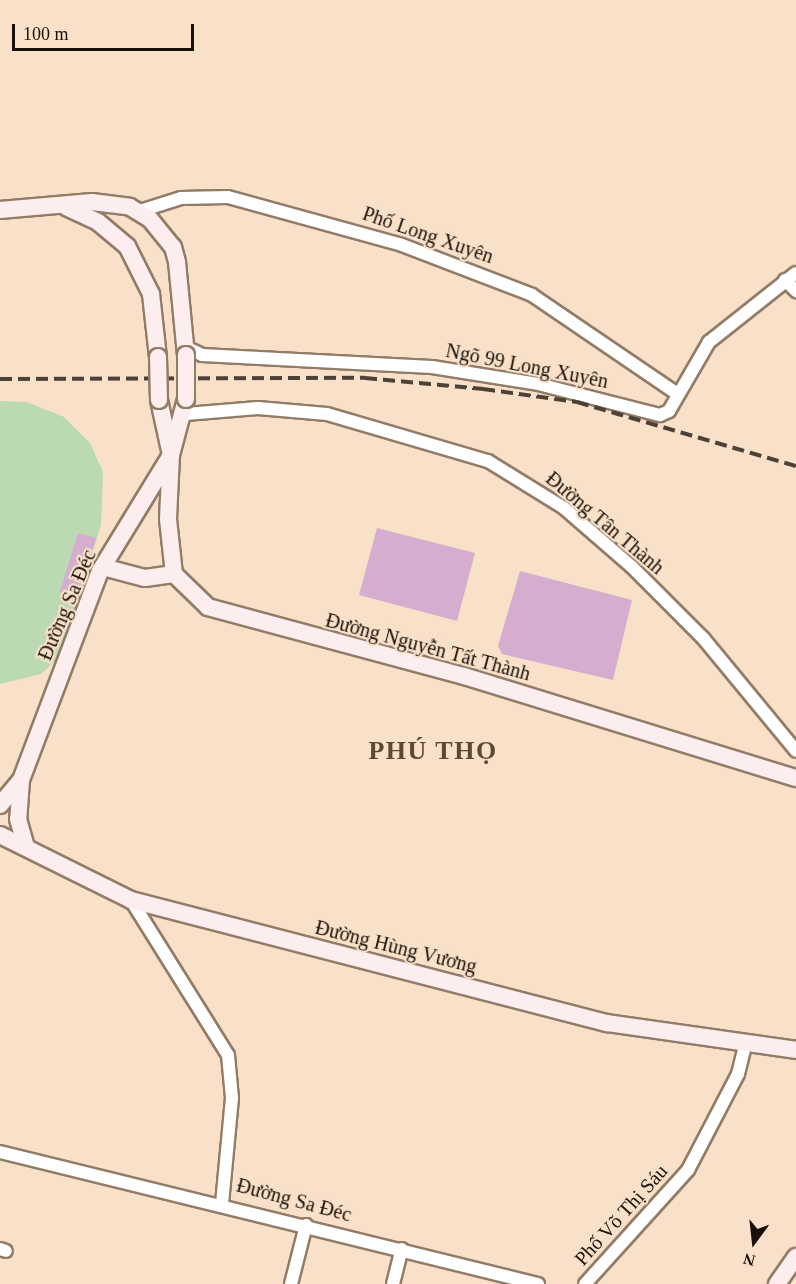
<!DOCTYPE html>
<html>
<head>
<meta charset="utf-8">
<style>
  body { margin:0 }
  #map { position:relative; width:796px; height:1284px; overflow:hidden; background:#f9e0c9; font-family:Georgia,serif }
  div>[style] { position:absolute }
  .green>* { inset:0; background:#bbd9b3 }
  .building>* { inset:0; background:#d5adce }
  .roads { filter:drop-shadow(2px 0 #927c67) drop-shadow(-2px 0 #927c67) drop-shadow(0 2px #927c67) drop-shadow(0 -2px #927c67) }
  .street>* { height:12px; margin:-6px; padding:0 6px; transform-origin:6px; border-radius:6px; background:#fff }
  .secondary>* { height:16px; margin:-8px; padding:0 8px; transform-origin:8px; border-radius:8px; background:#fceeef }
  .rail>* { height:4px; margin-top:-2px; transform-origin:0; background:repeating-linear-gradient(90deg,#4d4136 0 12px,transparent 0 18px) }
  .bridges { filter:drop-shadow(2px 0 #927c67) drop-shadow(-2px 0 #927c67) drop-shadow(0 2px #927c67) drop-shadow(0 -2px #927c67) }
  .secondary-bridge>* { height:16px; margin:-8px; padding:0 8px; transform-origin:8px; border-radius:8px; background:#fceeef }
  span { translate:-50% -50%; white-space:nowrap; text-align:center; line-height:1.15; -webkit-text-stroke:4.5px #f9e0c9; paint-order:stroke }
  .street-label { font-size:20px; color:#191109 }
  .district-label { font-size:26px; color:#5d4835; font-weight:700; letter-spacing:1.5px }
  .north { position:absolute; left:724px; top:1212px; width:60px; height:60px; -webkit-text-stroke:4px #f9e0c9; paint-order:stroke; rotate:195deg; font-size:16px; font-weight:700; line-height:24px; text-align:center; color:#191109 }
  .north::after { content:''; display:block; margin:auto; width:21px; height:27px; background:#191109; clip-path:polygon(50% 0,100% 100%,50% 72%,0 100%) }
  .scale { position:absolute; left:12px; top:24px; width:182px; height:27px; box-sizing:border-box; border:3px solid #191109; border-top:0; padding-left:8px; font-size:18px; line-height:21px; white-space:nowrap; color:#191109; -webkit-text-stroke:4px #f9e0c9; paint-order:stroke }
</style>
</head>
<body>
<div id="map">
  <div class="green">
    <i style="clip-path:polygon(0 401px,27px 402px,64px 417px,90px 443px,103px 472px,101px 525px,61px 656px,41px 674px,0 684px)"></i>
  </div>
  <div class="building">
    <i style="clip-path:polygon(377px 528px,475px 553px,457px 621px,359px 595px)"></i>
    <i style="clip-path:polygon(78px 533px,96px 538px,79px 597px,60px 592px)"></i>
    <i style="clip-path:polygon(520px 571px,632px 600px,613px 680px,502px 654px,498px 646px)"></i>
  </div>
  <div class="roads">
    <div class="street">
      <i style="left:140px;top:211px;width:43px;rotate:-17.6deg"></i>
      <i style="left:181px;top:198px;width:47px;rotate:-1.2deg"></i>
      <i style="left:228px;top:197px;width:180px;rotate:15.4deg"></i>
      <i style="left:402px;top:245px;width:139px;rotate:21deg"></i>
      <i style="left:532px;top:295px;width:174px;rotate:34.2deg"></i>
      <i style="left:785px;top:280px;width:16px;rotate:45deg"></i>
      <i style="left:185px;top:347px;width:19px;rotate:25deg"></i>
      <i style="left:202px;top:355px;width:230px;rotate:3deg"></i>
      <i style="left:432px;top:367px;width:107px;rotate:9.1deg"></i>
      <i style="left:538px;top:384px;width:126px;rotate:14.3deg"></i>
      <i style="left:660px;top:415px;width:10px;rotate:-24deg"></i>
      <i style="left:669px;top:411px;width:80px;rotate:-59.9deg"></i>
      <i style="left:709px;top:342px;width:111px;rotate:-38.4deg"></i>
      <i style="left:186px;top:414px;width:72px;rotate:-4.8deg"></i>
      <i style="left:258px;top:408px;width:69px;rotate:5deg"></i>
      <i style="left:327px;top:414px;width:168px;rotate:16.3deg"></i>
      <i style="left:488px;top:461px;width:89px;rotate:31.7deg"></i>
      <i style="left:564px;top:508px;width:90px;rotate:40.9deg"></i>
      <i style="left:632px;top:567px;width:100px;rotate:45deg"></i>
      <i style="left:703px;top:638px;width:146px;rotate:50.5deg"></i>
      <i style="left:131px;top:900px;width:183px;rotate:58deg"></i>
      <i style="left:228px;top:1055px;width:43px;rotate:84.7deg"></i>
      <i style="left:232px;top:1098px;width:105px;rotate:95.4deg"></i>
      <i style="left:0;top:1152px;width:554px;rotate:13.79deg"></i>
      <i style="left:0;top:1249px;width:6px;rotate:18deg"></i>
      <i style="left:291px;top:1284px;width:61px;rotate:-75.7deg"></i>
      <i style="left:393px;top:1284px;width:36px;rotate:-76deg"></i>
      <i style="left:585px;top:1284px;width:154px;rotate:-47.9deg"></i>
      <i style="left:688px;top:1170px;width:108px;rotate:-62.5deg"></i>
      <i style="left:738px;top:1074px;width:33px;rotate:-76deg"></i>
    </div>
    <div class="secondary">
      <i style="left:66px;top:207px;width:35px;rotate:25deg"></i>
      <i style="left:98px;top:222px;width:38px;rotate:40deg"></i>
      <i style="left:127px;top:246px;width:54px;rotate:63.4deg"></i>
      <i style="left:151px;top:294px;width:63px;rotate:83.7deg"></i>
      <i style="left:0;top:210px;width:92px;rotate:-5deg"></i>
      <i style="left:92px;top:202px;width:38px;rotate:7deg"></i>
      <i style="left:130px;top:207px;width:23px;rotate:31deg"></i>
      <i style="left:150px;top:219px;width:36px;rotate:51deg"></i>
      <i style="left:173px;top:247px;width:16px;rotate:75deg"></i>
      <i style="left:177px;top:262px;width:93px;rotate:84.5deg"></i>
      <i style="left:159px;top:400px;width:56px;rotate:77.7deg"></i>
      <i style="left:171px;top:455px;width:64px;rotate:92.7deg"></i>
      <i style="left:168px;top:519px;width:55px;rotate:83.8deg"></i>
      <i style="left:174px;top:574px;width:47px;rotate:44.1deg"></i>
      <i style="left:208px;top:607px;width:265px;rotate:15.1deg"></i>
      <i style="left:464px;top:676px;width:347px;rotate:17.1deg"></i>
      <i style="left:103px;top:567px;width:43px;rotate:14.7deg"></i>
      <i style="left:145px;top:578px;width:29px;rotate:-8deg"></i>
      <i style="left:21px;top:780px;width:39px;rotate:94deg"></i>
      <i style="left:18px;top:819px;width:29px;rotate:74deg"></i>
      <i style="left:0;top:805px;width:33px;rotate:-50deg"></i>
      <i style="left:21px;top:780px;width:223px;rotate:-69.3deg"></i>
      <i style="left:100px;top:571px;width:136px;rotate:-58.5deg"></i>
      <i style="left:171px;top:455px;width:58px;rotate:-75deg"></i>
      <i style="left:0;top:835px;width:146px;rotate:26.4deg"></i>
      <i style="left:131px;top:900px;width:492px;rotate:14.5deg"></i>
      <i style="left:607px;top:1023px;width:191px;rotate:8.1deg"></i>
      <i style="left:777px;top:1284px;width:33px;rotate:-55deg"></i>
    </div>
  </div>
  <div class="rail">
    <i style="left:0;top:379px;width:365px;rotate:-0.2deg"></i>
    <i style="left:365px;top:378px;width:119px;rotate:5.3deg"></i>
    <i style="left:483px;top:389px;width:95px;rotate:7.9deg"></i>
    <i style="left:577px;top:402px;width:228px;rotate:16.3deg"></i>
  </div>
  <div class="bridges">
    <div class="secondary-bridge">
      <i style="left:186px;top:355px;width:44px;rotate:90deg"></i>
      <i style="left:158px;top:357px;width:43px;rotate:88.7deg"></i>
    </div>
  </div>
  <div class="street-label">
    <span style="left:428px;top:235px;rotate:19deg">Phố Long Xuyên</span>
    <span style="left:527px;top:366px;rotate:11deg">Ngõ 99 Long Xuyên</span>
    <span style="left:605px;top:523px;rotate:40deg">Đường Tân Thành</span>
    <span style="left:67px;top:605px;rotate:-67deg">Đường Sa Đéc</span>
    <span style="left:428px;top:647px;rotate:15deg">Đường Nguyễn Tất Thành</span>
    <span style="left:396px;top:947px;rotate:14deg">Đường Hùng Vương</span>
    <span style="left:294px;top:1200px;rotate:15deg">Đường Sa Đéc</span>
    <span style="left:621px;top:1215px;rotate:-48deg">Phố Võ Thị Sáu</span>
  </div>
  <div class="district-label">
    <span style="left:433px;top:751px">PHÚ THỌ</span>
  </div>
  <div class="north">N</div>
  <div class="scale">100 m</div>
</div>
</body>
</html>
